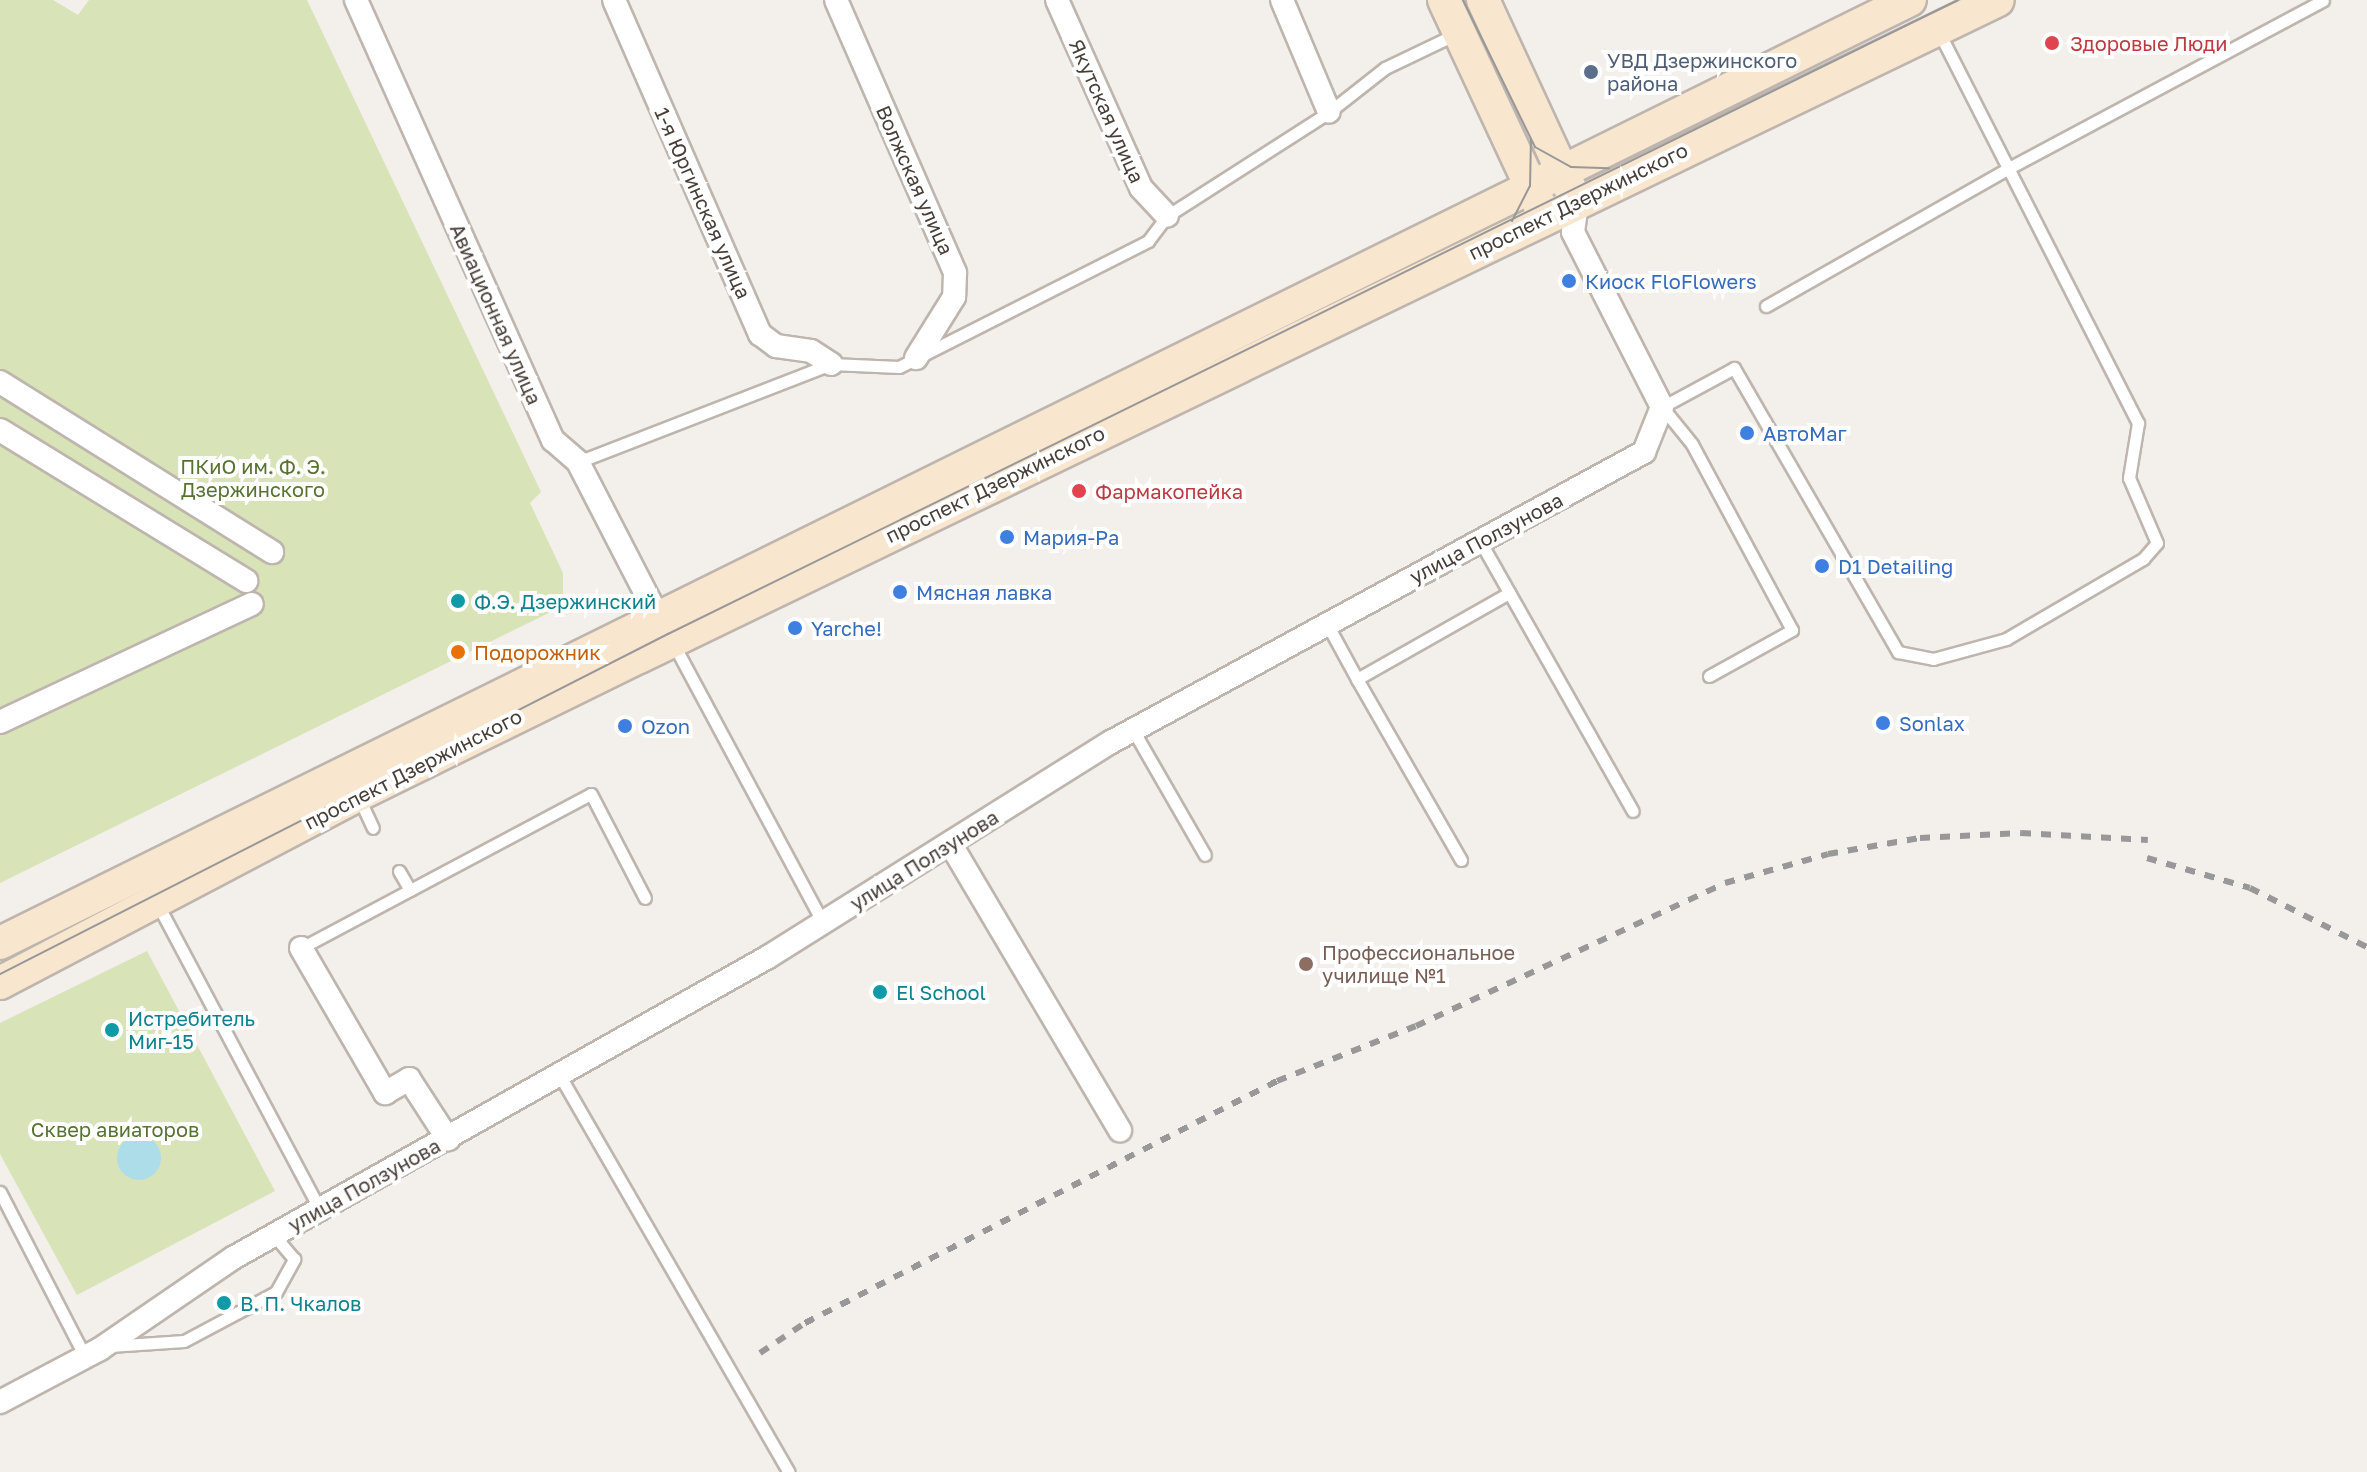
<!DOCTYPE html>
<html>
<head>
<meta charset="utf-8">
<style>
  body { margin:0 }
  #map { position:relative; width:2367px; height:1472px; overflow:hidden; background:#f3efea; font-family:"Golos Text",sans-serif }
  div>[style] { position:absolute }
  .green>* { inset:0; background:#d8e3b8 }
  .water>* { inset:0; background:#addde9 }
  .round { border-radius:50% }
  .roads { filter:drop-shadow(2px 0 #beb5ae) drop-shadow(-2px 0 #beb5ae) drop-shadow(0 2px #beb5ae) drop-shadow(0 -2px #beb5ae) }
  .lane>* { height:11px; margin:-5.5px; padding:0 5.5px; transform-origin:5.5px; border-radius:5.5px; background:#fff }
  .street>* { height:22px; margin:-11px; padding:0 11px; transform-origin:11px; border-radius:11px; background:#fff }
  .secondary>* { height:32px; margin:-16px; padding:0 16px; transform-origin:16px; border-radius:16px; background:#f9e6ce }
  .tram>* { height:2px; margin:-1px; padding:0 1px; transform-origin:1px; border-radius:1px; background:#989898 }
  .rail>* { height:6px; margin-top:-3px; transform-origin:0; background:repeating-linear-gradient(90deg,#989898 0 10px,transparent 0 20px) }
  .dots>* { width:22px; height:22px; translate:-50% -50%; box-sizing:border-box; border:4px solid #fff; border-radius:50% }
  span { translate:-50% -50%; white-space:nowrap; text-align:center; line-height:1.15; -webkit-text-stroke:8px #fff; paint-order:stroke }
  .health-label { font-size:20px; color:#be3a42 }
  .left { translate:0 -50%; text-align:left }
  .service-label { font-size:20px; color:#4e5e75 }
  .street-label { font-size:20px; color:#473e39 }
  .shop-label { font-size:20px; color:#366cbe }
  .park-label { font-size:20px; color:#577332 }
  .culture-label { font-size:20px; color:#0d838f }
  .food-label { font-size:20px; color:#c56008 }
  .education-label { font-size:20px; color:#785e54 }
</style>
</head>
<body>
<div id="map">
  <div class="green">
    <i style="clip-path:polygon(0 0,53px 0,78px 15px,89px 0,307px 0,541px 492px,530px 503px,563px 573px,563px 606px,0 883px)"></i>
    <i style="clip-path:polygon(147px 951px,275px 1191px,77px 1295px,0 1154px,0 1023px)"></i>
  </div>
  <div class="water">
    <i class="round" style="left:117px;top:1136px;width:44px;height:44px"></i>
  </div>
  <div class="roads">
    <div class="lane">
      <i style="left:1766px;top:306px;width:277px;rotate:-29.6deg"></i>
      <i style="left:2007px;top:169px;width:358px;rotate:-28.1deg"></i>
      <i style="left:578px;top:462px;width:271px;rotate:-21.2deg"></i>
      <i style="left:831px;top:364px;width:68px;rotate:2.5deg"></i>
      <i style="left:899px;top:367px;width:279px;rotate:-26.8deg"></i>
      <i style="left:1148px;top:241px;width:31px;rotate:-53deg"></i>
      <i style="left:1167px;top:216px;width:193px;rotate:-32.7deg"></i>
      <i style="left:1329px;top:112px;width:71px;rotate:-38.2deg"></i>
      <i style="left:1385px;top:68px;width:81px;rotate:-25.6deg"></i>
      <i style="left:1480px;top:541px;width:310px;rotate:60.5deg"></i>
      <i style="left:1327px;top:624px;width:63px;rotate:61.4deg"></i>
      <i style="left:674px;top:645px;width:315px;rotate:61.8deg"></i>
      <i style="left:1709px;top:676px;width:95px;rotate:-29deg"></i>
      <i style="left:1792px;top:630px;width:211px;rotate:-118.3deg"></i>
      <i style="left:1692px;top:444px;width:48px;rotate:-129deg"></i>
      <i style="left:1662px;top:407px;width:82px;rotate:-28.4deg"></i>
      <i style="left:1734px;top:368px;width:328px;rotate:60deg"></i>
      <i style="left:1898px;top:652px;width:36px;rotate:11deg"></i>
      <i style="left:1933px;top:659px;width:76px;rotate:-15.3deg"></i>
      <i style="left:2006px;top:639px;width:159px;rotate:-30.3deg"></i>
      <i style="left:2143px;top:559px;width:21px;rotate:-49deg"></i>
      <i style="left:2157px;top:543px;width:71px;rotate:-113.3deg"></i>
      <i style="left:2129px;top:478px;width:56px;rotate:-80.7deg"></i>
      <i style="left:2138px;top:423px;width:440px;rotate:-117deg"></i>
      <i style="left:1133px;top:730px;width:144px;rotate:60.1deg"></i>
      <i style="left:358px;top:796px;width:35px;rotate:65deg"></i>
      <i style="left:1461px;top:860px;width:209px;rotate:-119.9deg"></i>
      <i style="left:1357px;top:679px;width:175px;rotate:-29.5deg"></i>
      <i style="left:399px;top:871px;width:22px;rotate:60deg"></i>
      <i style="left:158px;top:905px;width:347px;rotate:62deg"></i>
      <i style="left:301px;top:948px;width:328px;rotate:-28deg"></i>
      <i style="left:591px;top:794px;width:117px;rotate:62.6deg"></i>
      <i style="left:560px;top:1076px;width:457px;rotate:60deg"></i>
      <i style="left:0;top:1192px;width:186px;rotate:62.7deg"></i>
      <i style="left:110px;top:1346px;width:74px;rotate:-3.9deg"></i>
      <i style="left:184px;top:1341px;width:104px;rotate:-28deg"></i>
      <i style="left:276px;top:1292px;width:38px;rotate:-61deg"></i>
      <i style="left:294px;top:1259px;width:31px;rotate:-130deg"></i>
    </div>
    <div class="street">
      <i style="left:356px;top:0;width:482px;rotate:65.9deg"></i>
      <i style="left:553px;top:440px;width:33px;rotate:41deg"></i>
      <i style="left:578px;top:462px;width:172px;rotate:62.7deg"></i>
      <i style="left:614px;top:0;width:365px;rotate:66.4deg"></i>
      <i style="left:760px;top:334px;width:20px;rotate:37deg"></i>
      <i style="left:776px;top:346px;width:35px;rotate:8deg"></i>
      <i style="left:811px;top:351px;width:24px;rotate:33deg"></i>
      <i style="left:836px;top:0;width:298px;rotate:66.4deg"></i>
      <i style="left:955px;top:273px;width:24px;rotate:92deg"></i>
      <i style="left:954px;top:297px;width:72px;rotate:121.9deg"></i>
      <i style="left:1057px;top:0;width:206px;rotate:65.9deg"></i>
      <i style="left:1141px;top:188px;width:38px;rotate:47deg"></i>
      <i style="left:1282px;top:0;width:121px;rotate:67.2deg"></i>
      <i style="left:0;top:382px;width:321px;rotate:32deg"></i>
      <i style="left:0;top:430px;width:289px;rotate:31.5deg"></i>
      <i style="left:0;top:722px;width:278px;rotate:-25.1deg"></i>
      <i style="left:950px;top:843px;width:334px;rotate:59.4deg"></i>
      <i style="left:301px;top:948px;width:168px;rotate:59.9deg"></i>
      <i style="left:385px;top:1093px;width:28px;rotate:-30deg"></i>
      <i style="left:409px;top:1079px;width:72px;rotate:57deg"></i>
      <i style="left:0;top:1402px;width:113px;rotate:-27.9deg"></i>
      <i style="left:100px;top:1349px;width:161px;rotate:-34.4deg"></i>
      <i style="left:233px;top:1258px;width:614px;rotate:-29.36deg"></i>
      <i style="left:768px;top:957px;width:405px;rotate:-32.1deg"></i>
      <i style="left:1111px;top:742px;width:607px;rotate:-28.55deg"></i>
      <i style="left:1644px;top:452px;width:48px;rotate:-68.2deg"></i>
      <i style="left:1662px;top:407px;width:196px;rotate:-117deg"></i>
      <i style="left:1573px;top:232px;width:30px;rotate:-82deg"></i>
    </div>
    <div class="secondary">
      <i style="left:1444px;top:0;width:225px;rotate:65deg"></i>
      <i style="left:1483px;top:0;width:207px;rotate:65.2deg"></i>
      <i style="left:0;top:943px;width:2130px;rotate:-26.28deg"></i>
      <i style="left:0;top:983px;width:404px;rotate:-27.7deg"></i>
      <i style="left:358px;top:795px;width:313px;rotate:-26.2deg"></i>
      <i style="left:639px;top:657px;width:1509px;rotate:-25.8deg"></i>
    </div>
  </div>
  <div class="tram">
    <i style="left:1463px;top:0;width:164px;rotate:63.9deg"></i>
    <i style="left:1535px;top:147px;width:41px;rotate:29.1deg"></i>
    <i style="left:1571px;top:167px;width:38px;rotate:2deg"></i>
    <i style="left:1512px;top:221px;width:39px;rotate:-63deg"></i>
    <i style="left:1530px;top:186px;width:47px;rotate:-88.8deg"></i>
    <i style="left:0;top:974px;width:750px;rotate:-26.98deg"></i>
    <i style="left:668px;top:634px;width:1437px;rotate:-26.17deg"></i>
  </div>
  <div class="rail">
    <i style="left:2147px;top:858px;width:107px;rotate:16.2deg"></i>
    <i style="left:2250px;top:888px;width:131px;rotate:26.8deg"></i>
    <i style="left:760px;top:1353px;width:54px;rotate:-33.7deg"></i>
    <i style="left:805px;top:1323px;width:530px;rotate:-27.14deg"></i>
    <i style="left:1277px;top:1081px;width:149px;rotate:-21.6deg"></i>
    <i style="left:1416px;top:1026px;width:340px;rotate:-24.8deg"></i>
    <i style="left:1725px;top:883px;width:107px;rotate:-15.7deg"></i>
    <i style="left:1828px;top:854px;width:93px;rotate:-9.9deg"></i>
    <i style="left:1920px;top:838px;width:101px;rotate:-2.8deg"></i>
    <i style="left:2021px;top:833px;width:127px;rotate:3.2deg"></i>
  </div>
  <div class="dots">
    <i style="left:2052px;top:43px;background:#e0444e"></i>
    <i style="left:1591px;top:72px;background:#5c6f8a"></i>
    <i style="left:1569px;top:281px;background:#3f7fe0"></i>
    <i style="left:1747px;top:433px;background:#3f7fe0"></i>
    <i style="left:1079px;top:491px;background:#e0444e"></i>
    <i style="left:1007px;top:537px;background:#3f7fe0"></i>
    <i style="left:1822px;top:566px;background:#3f7fe0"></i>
    <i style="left:900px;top:592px;background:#3f7fe0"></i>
    <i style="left:458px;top:601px;background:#0f9aa8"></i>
    <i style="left:795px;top:628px;background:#3f7fe0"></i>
    <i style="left:458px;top:652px;background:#e8710a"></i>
    <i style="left:1883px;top:723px;background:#3f7fe0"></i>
    <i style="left:625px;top:726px;background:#3f7fe0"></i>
    <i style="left:1306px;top:964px;background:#8d6e63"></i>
    <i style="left:880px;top:992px;background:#0f9aa8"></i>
    <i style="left:112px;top:1030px;background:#0f9aa8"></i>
    <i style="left:224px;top:1303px;background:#0f9aa8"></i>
  </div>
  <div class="health-label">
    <span class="left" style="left:2070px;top:43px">Здоровые Люди</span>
    <span class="left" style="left:1095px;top:491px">Фармакопейка</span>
  </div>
  <div class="service-label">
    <span class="left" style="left:1607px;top:72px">УВД Дзержинского<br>района</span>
  </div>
  <div class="street-label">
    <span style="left:1107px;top:111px;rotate:66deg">Якутская улица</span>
    <span style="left:915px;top:180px;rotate:66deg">Волжская улица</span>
    <span style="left:1578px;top:201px;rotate:-26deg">проспект Дзержинского</span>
    <span style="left:703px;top:203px;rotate:66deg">1-я Юргинская улица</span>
    <span style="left:496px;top:314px;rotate:66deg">Авиационная улица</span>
    <span style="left:995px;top:484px;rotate:-26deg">проспект Дзержинского</span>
    <span style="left:1486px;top:538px;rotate:-28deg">улица Ползунова</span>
    <span style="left:413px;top:769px;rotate:-27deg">проспект Дзержинского</span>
    <span style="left:924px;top:860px;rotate:-32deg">улица Ползунова</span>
    <span style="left:364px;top:1185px;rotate:-29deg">улица Ползунова</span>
  </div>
  <div class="shop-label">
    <span class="left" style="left:1585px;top:281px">Киоск FloFlowers</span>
    <span class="left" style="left:1763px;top:433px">АвтоМаг</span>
    <span class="left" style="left:1023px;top:537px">Мария-Ра</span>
    <span class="left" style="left:1838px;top:566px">D1 Detailing</span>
    <span class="left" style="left:916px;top:592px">Мясная лавка</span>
    <span class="left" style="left:811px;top:628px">Yarche!</span>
    <span class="left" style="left:1899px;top:723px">Sonlax</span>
    <span class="left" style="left:641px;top:726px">Ozon</span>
  </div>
  <div class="park-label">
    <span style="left:253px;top:478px">ПКиО им. Ф. Э.<br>Дзержинского</span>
    <span style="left:115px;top:1129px">Сквер авиаторов</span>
  </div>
  <div class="culture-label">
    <span class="left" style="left:474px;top:601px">Ф.Э. Дзержинский</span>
    <span class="left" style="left:896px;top:992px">El School</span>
    <span class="left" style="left:128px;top:1030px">Истребитель<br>Миг-15</span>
    <span class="left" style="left:240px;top:1303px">В. П. Чкалов</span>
  </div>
  <div class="food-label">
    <span class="left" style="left:474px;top:652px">Подорожник</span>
  </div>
  <div class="education-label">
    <span class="left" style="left:1322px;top:964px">Профессиональное<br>училище №1</span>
  </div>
</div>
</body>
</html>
